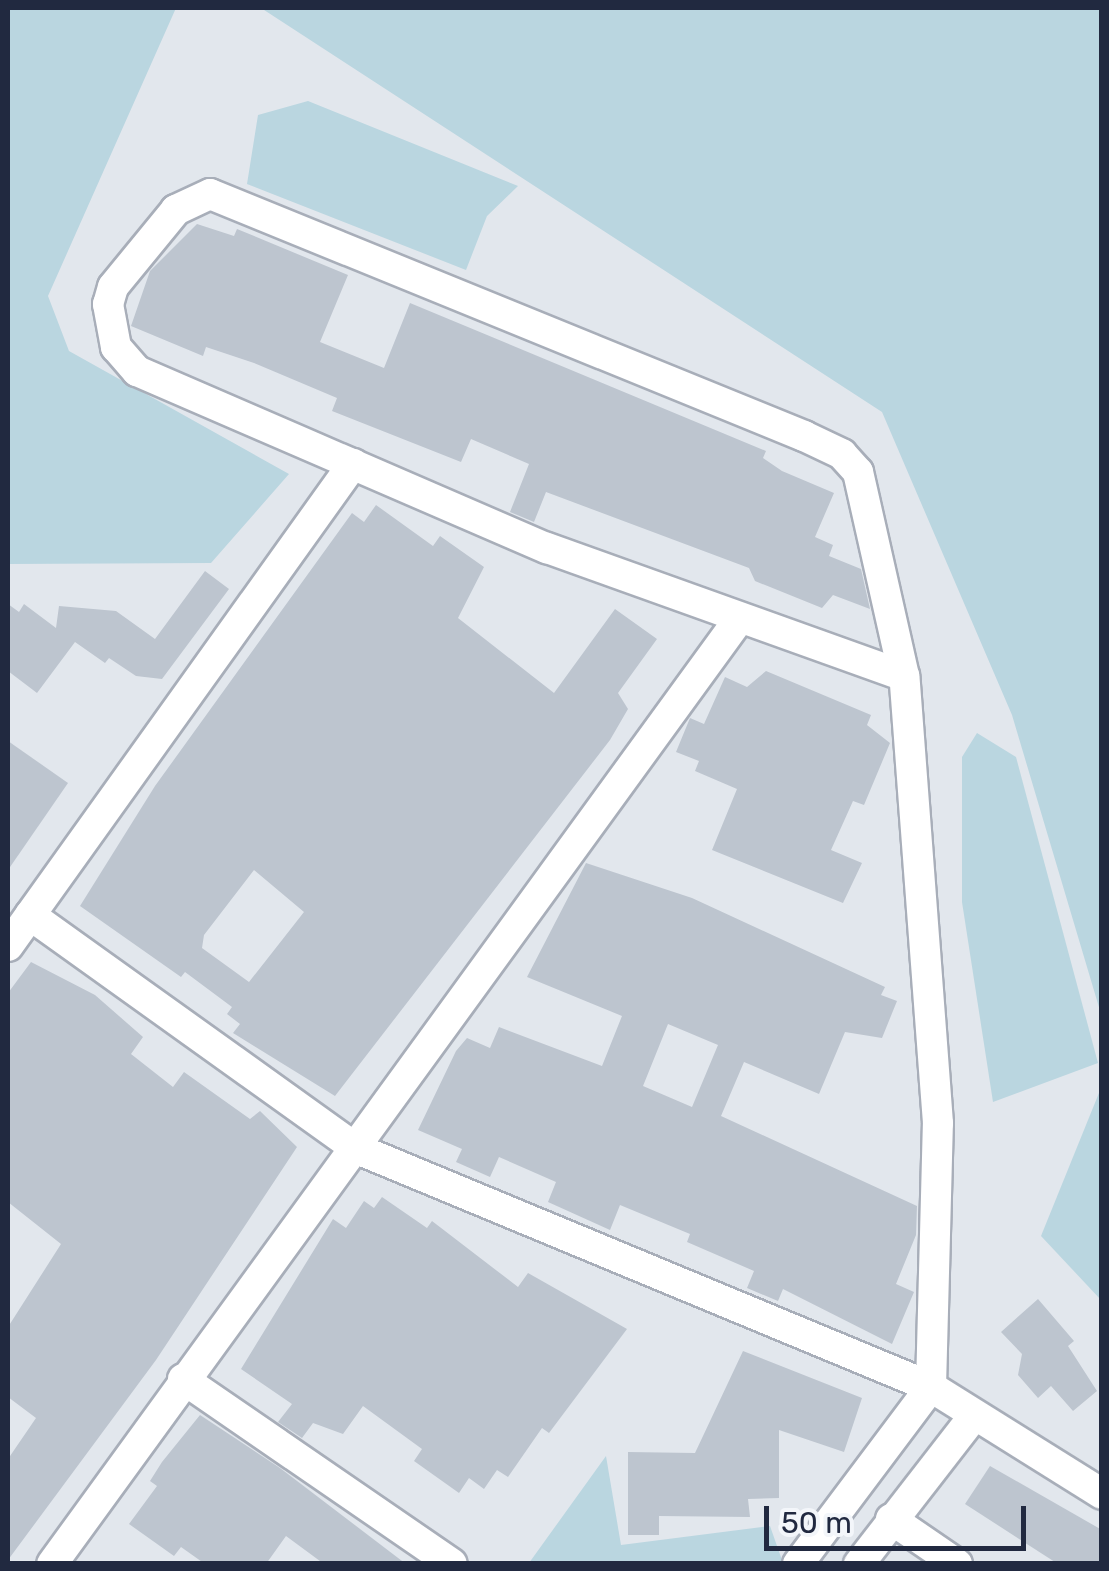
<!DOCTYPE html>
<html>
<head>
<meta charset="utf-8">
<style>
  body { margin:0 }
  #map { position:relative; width:1109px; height:1571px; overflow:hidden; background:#e2e7ed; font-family:Rubik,sans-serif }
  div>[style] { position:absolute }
  .green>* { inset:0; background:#bad6e0 }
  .building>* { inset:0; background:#bdc5cf }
  .roads { filter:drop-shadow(2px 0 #a8aeb9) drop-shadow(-2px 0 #a8aeb9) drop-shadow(0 2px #a8aeb9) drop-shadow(0 -2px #a8aeb9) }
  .minor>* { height:30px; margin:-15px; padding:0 15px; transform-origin:15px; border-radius:15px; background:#fff }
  span { translate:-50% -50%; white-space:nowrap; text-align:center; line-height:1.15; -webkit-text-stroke:8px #f3f6fa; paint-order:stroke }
  .frame { position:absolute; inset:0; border:10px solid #212940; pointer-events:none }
  .scale { position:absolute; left:764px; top:1506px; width:262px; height:45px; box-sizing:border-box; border:5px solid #212940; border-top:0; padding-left:12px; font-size:30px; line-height:35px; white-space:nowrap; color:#212940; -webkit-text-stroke:8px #f3f6fa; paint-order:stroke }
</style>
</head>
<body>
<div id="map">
  <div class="green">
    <i style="clip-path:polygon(8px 8px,176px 8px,48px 296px,69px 351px,289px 474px,211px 563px,8px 564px)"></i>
    <i style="clip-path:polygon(261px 8px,1101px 8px,1101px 1014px,1012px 715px,882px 412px)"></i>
    <i style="clip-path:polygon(308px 101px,518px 186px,487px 216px,466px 270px,247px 184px,258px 115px)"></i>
    <i style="clip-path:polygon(977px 733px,1016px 757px,1098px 1063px,993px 1102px,962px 902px,962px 757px)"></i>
    <i style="clip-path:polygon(1101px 1088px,1102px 1300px,1101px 1300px,1041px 1236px)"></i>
    <i style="clip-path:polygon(606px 1456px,621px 1545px,770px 1526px,783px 1563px,529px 1563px)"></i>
  </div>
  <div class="building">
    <i style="clip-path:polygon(197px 224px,234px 236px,237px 229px,348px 275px,320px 342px,384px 368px,410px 303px,766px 451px,763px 458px,782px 471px,834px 493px,815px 537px,833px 545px,829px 556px,861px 569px,870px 609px,833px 595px,822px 608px,755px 581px,749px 568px,546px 492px,534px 522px,510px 512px,529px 464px,471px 439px,461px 462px,332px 411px,337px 398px,254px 363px,206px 347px,203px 356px,131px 326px,150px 271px)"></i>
    <i style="clip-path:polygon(evenodd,376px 505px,433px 546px,440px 536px,484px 567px,458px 618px,554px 693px,615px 609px,657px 639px,618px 693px,628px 709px,610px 740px,335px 1096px,233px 1033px,240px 1024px,227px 1014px,232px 1007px,185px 972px,181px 977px,80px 906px,155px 786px,352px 513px,364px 522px,376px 505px,254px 870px,304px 912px,249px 982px,202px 948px,204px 935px,254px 870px)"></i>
    <i style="clip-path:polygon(205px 571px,229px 589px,162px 679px,136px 676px,109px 658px,105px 663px,75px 642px,37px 693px,8px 671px,8px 604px,19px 612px,24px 604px,56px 628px,59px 606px,116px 611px,155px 639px)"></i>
    <i style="clip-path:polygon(766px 671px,871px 715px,867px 725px,890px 743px,864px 805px,853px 801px,831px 850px,862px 863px,843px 903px,712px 850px,737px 789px,695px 771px,699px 761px,676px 752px,690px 718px,704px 724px,725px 677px,747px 687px)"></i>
    <i style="clip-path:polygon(8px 741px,68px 783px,8px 870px)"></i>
    <i style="clip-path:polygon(evenodd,586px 863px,692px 898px,885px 987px,881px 995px,897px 1001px,882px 1038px,845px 1032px,819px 1094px,744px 1062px,721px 1116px,917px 1206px,916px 1235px,896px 1284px,914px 1292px,892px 1344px,783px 1289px,778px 1301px,747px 1288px,754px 1271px,687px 1242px,690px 1234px,620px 1205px,610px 1230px,548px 1202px,556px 1182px,499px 1157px,490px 1177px,456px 1162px,462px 1149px,418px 1130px,456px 1051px,467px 1038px,490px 1048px,499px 1027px,602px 1066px,622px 1016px,527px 977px,586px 863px,668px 1024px,718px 1045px,692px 1107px,643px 1086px,668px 1024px)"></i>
    <i style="clip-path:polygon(31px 962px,95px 995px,143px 1037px,131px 1054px,173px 1087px,184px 1072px,250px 1119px,260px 1111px,297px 1147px,156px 1360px,8px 1560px,8px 1459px,36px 1418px,8px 1397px,8px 1327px,61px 1244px,8px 1202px,8px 993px)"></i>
    <i style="clip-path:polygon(382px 1197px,427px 1228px,432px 1221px,518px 1287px,528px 1273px,627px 1329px,549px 1433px,542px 1428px,508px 1477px,497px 1470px,484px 1489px,469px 1478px,459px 1493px,414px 1461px,422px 1449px,363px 1406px,343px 1434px,313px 1423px,302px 1438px,278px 1422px,292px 1404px,241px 1369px,333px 1219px,346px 1228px,364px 1201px,374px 1208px)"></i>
    <i style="clip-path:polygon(1038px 1299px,1074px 1341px,1068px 1346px,1097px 1391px,1073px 1411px,1051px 1386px,1038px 1398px,1018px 1375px,1022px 1354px,1001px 1332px)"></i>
    <i style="clip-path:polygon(743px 1351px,862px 1398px,844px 1452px,779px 1430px,779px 1498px,748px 1499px,750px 1517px,659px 1516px,659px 1535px,628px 1535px,628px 1452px,695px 1453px)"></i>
    <i style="clip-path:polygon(200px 1415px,280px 1468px,406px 1564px,324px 1564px,286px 1536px,266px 1564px,205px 1564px,181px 1547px,174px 1556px,129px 1524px,157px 1486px,150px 1481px,162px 1462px)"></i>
    <i style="clip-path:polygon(990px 1466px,1102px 1530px,1102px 1564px,1058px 1564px,965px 1504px)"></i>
  </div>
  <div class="roads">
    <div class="minor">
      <i style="left:30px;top:915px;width:400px;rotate:35.6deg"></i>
      <i style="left:355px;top:1148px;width:624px;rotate:22.54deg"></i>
      <i style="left:931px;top:1387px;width:202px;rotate:32deg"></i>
      <i style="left:8px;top:946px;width:593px;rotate:-54.41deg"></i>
      <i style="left:183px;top:1379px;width:326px;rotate:34.5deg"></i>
      <i style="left:891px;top:1519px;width:80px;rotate:34.3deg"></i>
      <i style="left:52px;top:1564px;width:1165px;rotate:-53.98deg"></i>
      <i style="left:798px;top:1564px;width:221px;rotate:-53.1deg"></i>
      <i style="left:931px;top:1387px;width:264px;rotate:-88.5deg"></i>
      <i style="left:938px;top:1123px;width:448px;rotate:-94.3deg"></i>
      <i style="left:904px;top:676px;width:209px;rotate:-102.7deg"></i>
      <i style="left:858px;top:472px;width:24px;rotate:-132deg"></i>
      <i style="left:842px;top:454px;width:42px;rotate:-154.7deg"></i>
      <i style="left:804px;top:436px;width:641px;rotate:-157.83deg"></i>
      <i style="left:210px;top:194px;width:38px;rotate:155deg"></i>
      <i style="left:176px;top:210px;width:99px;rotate:129.3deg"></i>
      <i style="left:113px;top:287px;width:18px;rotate:106deg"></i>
      <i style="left:108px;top:304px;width:44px;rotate:79.5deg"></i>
      <i style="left:116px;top:347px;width:32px;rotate:49deg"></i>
      <i style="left:137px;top:371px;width:447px;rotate:23.4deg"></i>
      <i style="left:547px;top:548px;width:379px;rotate:19.7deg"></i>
      <i style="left:859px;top:1564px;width:187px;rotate:-52.2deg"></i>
    </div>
  </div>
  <div class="frame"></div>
  <div class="scale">50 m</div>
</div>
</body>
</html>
